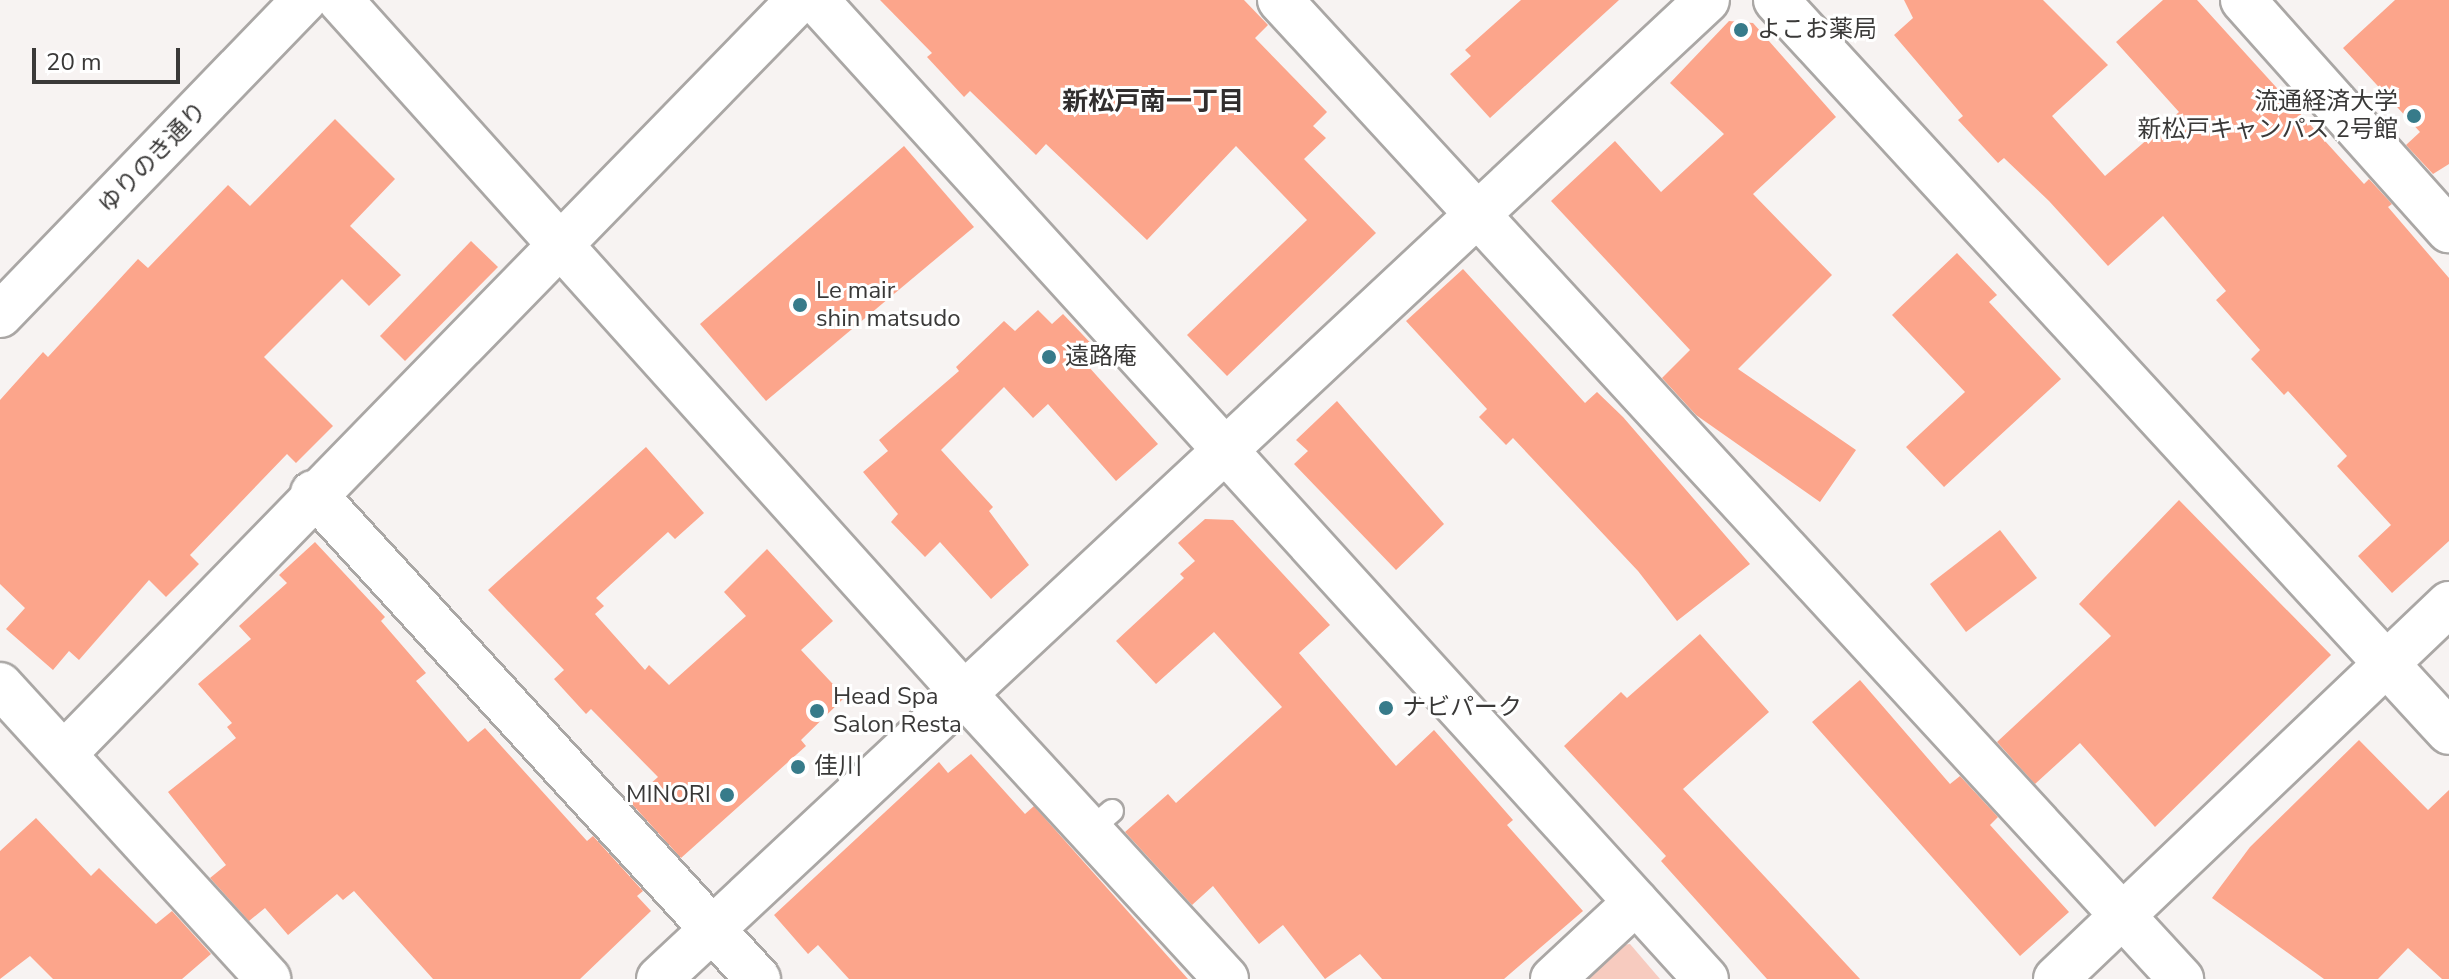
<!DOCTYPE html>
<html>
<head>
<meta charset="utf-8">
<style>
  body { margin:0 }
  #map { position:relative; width:2449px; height:979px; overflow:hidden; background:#f7f3f2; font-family:"Nunito Sans","Noto Sans JP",sans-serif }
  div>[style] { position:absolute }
  .green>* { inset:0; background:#f7cbbf }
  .building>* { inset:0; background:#fca58b }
  .roads { filter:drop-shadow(2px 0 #aaa7a5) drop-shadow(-2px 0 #aaa7a5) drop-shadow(0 2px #aaa7a5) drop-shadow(0 -2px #aaa7a5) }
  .lane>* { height:22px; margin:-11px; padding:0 11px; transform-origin:11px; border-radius:11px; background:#fff }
  .street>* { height:44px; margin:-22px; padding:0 22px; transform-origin:22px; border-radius:22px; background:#fff }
  .secondary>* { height:44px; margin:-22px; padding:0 22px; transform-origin:22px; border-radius:22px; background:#fff }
  .dots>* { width:22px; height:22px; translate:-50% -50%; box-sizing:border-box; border:4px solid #fff; border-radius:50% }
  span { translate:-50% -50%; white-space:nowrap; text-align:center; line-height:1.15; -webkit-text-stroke:6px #fff; paint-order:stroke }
  .poi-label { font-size:24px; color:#3a3938 }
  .left { translate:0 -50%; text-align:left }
  .right { translate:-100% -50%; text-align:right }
  .street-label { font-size:24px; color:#3a3938 }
  .neighbourhood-label { font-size:26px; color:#312e2e; font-weight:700 }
  .scale { position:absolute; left:32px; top:48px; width:148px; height:36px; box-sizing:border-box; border:4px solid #3a3938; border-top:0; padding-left:10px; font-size:24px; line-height:28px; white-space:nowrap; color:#3a3938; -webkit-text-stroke:6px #fff; paint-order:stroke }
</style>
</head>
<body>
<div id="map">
  <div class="green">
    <i style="clip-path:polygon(1630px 944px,1660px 979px,1579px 979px,1613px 946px)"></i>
  </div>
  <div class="building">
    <i style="clip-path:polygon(880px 0,1244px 0,1268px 25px,1255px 38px,1327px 112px,1313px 126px,1326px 138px,1304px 159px,1376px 233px,1227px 376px,1187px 335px,1307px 220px,1236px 146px,1147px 240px,1046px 144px,1036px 155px,970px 91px,964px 97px,927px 57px,932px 53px)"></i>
    <i style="clip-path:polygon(1521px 0,1619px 0,1490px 118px,1450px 74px,1471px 56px,1465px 50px)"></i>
    <i style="clip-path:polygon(1904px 0,2043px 0,2108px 65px,2052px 116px,2105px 176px,2179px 112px,2116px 42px,2163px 0,2197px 0,2364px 184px,2369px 179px,2392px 204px,2388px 207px,2449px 278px,2449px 541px,2392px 593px,2358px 556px,2391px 525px,2337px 466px,2347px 456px,2288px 391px,2284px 395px,2251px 359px,2260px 350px,2216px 300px,2226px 291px,2163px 216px,2108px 266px,2049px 201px,2004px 158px,1998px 163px,1958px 120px,1963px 116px,1894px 35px,1913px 18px)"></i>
    <i style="clip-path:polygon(2395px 0,2449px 0,2449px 164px,2433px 174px,2406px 145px,2420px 132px,2343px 48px)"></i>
    <i style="clip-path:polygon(1729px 21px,1753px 23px,1836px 117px,1753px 194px,1832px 275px,1738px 369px,1856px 450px,1820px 502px,1696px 415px,1662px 378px,1690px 350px,1551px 201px,1615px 141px,1661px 192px,1724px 134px,1670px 83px)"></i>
    <i style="clip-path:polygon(335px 119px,395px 179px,350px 226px,401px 275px,369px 306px,342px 279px,264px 357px,333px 426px,296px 463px,287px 454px,190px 555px,199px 564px,166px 597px,149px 580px,79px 660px,69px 651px,53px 670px,6px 629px,25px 608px,0 584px,0 400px,43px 352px,48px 357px,138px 259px,148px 268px,228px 185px,250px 206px)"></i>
    <i style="clip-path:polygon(904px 146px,974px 227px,766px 401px,700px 324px)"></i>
    <i style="clip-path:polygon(471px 241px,498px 267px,405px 361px,380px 336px)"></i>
    <i style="clip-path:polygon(1957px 253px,1997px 295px,1989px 302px,2061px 379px,1944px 487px,1906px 447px,1965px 392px,1892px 315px)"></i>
    <i style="clip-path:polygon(1463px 269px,1585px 403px,1597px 392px,1623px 417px,1750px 564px,1677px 621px,1638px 571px,1513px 438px,1506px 445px,1479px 417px,1487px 409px,1406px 321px)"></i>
    <i style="clip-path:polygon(1038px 310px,1052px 324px,1063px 314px,1101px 354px,1088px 366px,1158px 444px,1116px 481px,1048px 404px,1033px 418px,1004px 387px,941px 450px,993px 507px,989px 511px,1029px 565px,991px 599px,940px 542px,925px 557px,891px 522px,898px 514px,863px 472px,888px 451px,879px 440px,959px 371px,956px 367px,1004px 321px,1015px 331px)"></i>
    <i style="clip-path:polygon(1337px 401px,1444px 524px,1396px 570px,1294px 464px,1308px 451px,1296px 440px)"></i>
    <i style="clip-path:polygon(646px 447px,704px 513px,675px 539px,668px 532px,596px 598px,604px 606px,595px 614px,645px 670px,649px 665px,669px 685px,746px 616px,724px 592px,767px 549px,833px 621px,801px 650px,845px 697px,801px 740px,806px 746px,681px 858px,630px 802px,658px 777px,591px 709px,586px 714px,554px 679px,564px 670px,488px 590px)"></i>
    <i style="clip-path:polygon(2179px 500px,2331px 655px,2155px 827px,2080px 743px,2035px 784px,1997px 742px,2111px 636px,2079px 604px)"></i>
    <i style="clip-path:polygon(1205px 519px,1233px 520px,1330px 625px,1299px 653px,1396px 766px,1434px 730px,1513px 820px,1507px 825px,1583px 911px,1504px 979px,1382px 979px,1360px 954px,1325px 979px,1283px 925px,1259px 944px,1213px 886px,1192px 905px,1125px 832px,1168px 794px,1176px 803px,1282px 707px,1214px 632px,1156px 684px,1116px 641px,1184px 578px,1180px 574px,1195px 561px,1178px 543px)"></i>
    <i style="clip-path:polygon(2000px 530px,2037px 578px,1966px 632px,1930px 584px)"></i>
    <i style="clip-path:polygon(315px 542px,385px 617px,381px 621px,426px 673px,416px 681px,468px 742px,485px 728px,587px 841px,593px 836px,643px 891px,637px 896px,651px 911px,580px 979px,433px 979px,354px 891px,343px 900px,337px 894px,288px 935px,265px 908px,249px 921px,210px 878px,226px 865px,168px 792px,236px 738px,227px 727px,232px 723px,198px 684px,251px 639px,239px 626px,287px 583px,279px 575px)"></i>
    <i style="clip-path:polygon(1700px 634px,1769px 712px,1683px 789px,1860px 979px,1767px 979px,1661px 861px,1666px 856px,1564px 746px,1621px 692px,1627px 698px)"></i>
    <i style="clip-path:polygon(1860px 680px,1950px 784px,1960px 776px,1998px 817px,1990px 825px,2069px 912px,2020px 956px,1812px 722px)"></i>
    <i style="clip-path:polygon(2359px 740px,2428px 810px,2449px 790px,2449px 979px,2442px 979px,2408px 948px,2378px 979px,2324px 979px,2212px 898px,2250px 847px)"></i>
    <i style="clip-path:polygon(971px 754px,1025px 814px,1034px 806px,1188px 979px,849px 979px,818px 945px,808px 954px,774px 915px,939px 762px,948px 773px)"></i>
    <i style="clip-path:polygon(36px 818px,91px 876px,99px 868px,156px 924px,172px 911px,211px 954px,182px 979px,53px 979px,30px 956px,0 979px,0 851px)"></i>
  </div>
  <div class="roads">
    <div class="lane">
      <i style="left:1090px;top:830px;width:29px;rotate:-41deg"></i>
    </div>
    <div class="street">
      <i style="left:816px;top:0;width:1323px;rotate:47.73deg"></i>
      <i style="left:1280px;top:0;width:1331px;rotate:47.38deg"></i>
      <i style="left:1776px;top:0;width:994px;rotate:47.4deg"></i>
      <i style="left:2243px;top:0;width:309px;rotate:48.2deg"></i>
      <i style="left:313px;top:493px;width:659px;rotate:47.52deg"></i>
      <i style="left:0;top:685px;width:398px;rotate:47.6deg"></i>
      <i style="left:966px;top:696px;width:384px;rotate:47.4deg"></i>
      <i style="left:65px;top:753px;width:1052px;rotate:-45.73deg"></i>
      <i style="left:659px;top:979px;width:1434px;rotate:-43.05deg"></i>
      <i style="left:1553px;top:979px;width:113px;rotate:-42.9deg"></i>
      <i style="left:2056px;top:979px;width:543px;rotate:-43.66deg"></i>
    </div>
    <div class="secondary">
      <i style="left:340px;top:0;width:936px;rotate:48.03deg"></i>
      <i style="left:0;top:315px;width:438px;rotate:-46deg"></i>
    </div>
  </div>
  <div class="dots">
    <i style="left:1741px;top:30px;background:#377b8a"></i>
    <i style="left:2414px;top:116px;background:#377b8a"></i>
    <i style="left:800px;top:305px;background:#377b8a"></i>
    <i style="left:1049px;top:357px;background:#377b8a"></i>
    <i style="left:1386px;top:708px;background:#377b8a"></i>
    <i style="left:817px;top:711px;background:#377b8a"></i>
    <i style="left:798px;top:767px;background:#377b8a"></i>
    <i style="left:727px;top:795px;background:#377b8a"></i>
  </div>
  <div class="poi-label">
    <span class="left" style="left:1757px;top:30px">よこお薬局</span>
    <span class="right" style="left:2398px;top:116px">流通経済大学<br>新松戸キャンパス 2号館</span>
    <span class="left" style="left:816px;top:305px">Le mair<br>shin matsudo</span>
    <span class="left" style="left:1065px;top:357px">遠路庵</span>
    <span class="left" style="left:833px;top:711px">Head Spa<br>Salon Resta</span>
    <span class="left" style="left:1402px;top:708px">ナビパーク</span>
    <span class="left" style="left:814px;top:767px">佳川</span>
    <span class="right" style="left:711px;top:795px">MINORI</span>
  </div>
  <div class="street-label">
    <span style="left:153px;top:158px;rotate:-46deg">ゆりのき通り</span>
  </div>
  <div class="neighbourhood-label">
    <span style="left:1153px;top:102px">新松戸南一丁目</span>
  </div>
  <div class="scale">20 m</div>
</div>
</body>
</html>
